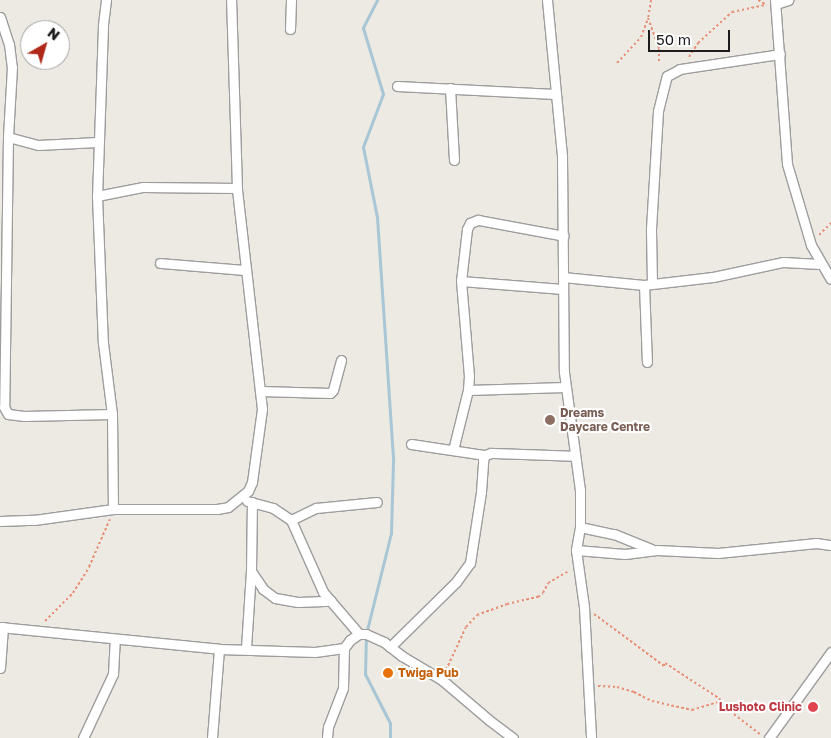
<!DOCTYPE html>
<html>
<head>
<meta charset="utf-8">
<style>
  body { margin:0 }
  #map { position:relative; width:831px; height:738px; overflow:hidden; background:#eceae3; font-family:"Golos Text",sans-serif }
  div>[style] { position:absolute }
  .stream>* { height:3px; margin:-1.5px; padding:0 1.5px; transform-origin:1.5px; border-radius:1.5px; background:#a8c6d5 }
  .path>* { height:2px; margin-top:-1px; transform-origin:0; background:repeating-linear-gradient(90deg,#e88f78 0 2.5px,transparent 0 5px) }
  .roads { filter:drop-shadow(1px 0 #9d9d9d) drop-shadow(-1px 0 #9d9d9d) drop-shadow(0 1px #9d9d9d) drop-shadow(0 -1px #9d9d9d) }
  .minor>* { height:9px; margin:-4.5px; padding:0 4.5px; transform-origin:4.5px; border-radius:4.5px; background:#fff }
  .dots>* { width:14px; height:14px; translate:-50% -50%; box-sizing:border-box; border:2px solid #fff; border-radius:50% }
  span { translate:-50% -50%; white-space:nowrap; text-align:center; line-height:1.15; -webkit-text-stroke:4px #fff; paint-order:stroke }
  .education-label { font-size:12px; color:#785e54; font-weight:700 }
  .left { translate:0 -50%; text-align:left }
  .food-label { font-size:12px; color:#c56008; font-weight:700 }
  .health-label { font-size:12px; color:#be3a42; font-weight:700 }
  .right { translate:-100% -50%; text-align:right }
  .north { position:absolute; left:20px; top:20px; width:50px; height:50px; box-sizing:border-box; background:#fff; border:1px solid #a4a4a4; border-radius:50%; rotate:38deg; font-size:14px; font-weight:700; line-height:20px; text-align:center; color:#1c1c1c }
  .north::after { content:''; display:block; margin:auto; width:18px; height:22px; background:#b02818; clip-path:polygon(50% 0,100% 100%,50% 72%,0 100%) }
  .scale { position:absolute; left:648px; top:30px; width:82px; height:22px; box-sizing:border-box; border:2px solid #1c1c1c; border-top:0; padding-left:6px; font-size:15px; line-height:18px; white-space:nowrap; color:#1c1c1c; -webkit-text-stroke:4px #fff; paint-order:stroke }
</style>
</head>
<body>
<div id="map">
  <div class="stream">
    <i style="left:377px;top:0;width:31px;rotate:117deg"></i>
    <i style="left:363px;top:28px;width:69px;rotate:73.1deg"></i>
    <i style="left:383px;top:94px;width:57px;rotate:110.7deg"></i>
    <i style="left:363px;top:147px;width:71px;rotate:78.7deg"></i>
    <i style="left:377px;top:217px;width:245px;rotate:86.2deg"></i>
    <i style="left:393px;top:461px;width:72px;rotate:91.6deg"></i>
    <i style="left:391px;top:533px;width:104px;rotate:103.9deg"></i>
    <i style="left:366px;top:634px;width:40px;rotate:91.4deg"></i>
    <i style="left:365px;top:674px;width:55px;rotate:63deg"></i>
    <i style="left:390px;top:723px;width:15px;rotate:90deg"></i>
  </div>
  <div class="path">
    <i style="left:651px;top:0;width:18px;rotate:99deg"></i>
    <i style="left:648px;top:18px;width:33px;rotate:70deg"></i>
    <i style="left:659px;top:49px;width:15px;rotate:90deg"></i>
    <i style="left:758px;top:0;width:8px;rotate:30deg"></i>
    <i style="left:689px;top:57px;width:17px;rotate:-57deg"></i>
    <i style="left:698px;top:43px;width:46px;rotate:-42.4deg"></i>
    <i style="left:732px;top:12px;width:35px;rotate:-12deg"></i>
    <i style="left:617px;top:63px;width:35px;rotate:-47deg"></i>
    <i style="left:641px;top:37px;width:19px;rotate:-69deg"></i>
    <i style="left:819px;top:235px;width:17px;rotate:-45deg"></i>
    <i style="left:594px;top:614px;width:87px;rotate:36.6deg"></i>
    <i style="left:664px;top:666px;width:3px;rotate:-72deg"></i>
    <i style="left:665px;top:663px;width:66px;rotate:33.2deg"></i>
    <i style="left:720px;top:699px;width:4px;rotate:124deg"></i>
    <i style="left:718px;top:702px;width:54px;rotate:37.5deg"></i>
    <i style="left:45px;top:621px;width:40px;rotate:-45deg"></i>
    <i style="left:73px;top:593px;width:31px;rotate:-58deg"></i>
    <i style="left:89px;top:567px;width:52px;rotate:-66.4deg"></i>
    <i style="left:446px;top:670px;width:47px;rotate:-65.1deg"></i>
    <i style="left:466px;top:627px;width:16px;rotate:-47deg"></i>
    <i style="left:477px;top:615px;width:32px;rotate:-20deg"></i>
    <i style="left:507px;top:604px;width:32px;rotate:-13deg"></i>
    <i style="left:538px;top:597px;width:6px;rotate:-39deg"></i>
    <i style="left:543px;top:593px;width:11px;rotate:-63deg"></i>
    <i style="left:548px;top:583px;width:24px;rotate:-30deg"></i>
    <i style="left:598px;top:686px;width:19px;rotate:3deg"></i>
    <i style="left:617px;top:687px;width:18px;rotate:16deg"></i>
    <i style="left:634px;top:692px;width:20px;rotate:27deg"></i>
    <i style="left:652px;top:701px;width:41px;rotate:12.7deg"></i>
    <i style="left:692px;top:710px;width:27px;rotate:-17deg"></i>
  </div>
  <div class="roads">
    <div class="minor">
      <i style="left:106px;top:0;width:26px;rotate:97deg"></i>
      <i style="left:103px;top:26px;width:170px;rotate:92deg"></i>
      <i style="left:97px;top:196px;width:147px;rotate:87.7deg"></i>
      <i style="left:103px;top:343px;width:72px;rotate:82.8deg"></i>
      <i style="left:112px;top:414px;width:95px;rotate:89.4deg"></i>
      <i style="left:547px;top:0;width:158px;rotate:84.5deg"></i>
      <i style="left:562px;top:157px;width:215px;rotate:89.5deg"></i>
      <i style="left:564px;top:372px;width:119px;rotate:82.3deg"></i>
      <i style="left:580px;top:490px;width:37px;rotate:90deg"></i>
      <i style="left:580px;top:527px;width:23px;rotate:100deg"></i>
      <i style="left:576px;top:550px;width:58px;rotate:82deg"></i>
      <i style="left:584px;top:607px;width:131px;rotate:86.9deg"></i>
      <i style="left:775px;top:0;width:164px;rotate:85.8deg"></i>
      <i style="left:787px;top:164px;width:84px;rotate:73.5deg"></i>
      <i style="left:811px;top:245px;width:39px;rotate:60deg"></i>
      <i style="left:776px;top:4px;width:13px;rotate:-18deg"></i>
      <i style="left:0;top:17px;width:28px;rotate:72deg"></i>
      <i style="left:9px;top:44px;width:23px;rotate:83deg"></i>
      <i style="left:12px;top:67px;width:70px;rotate:93.3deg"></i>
      <i style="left:8px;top:137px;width:270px;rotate:90.8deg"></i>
      <i style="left:4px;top:407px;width:8px;rotate:60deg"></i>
      <i style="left:8px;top:414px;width:16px;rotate:7deg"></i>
      <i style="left:24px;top:416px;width:88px;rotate:-1.3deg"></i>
      <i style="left:290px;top:29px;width:29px;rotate:-88deg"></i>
      <i style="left:397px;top:86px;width:158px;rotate:2.9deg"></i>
      <i style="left:450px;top:88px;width:72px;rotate:86.8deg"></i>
      <i style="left:8px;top:137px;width:31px;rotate:15deg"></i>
      <i style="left:38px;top:145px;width:60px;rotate:-2.9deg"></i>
      <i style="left:97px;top:196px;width:47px;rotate:-11.1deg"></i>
      <i style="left:143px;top:187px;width:94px;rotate:0.6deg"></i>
      <i style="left:160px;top:263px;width:86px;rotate:4.7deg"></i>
      <i style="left:563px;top:277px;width:81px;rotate:5.6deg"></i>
      <i style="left:644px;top:285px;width:69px;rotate:-6.6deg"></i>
      <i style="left:713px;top:277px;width:72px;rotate:-12.1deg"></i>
      <i style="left:783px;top:262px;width:37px;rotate:3deg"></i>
      <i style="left:461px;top:281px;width:102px;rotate:4.5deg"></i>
      <i style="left:652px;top:283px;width:54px;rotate:-91.1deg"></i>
      <i style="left:651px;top:229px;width:118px;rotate:-86.6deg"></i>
      <i style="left:658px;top:111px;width:36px;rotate:-76deg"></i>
      <i style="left:667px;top:76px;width:15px;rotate:-28deg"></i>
      <i style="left:680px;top:69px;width:101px;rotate:-8.5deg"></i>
      <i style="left:644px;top:285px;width:77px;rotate:87.8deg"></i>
      <i style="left:468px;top:390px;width:97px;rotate:-1.8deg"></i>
      <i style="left:260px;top:391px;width:70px;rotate:1.6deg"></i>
      <i style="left:330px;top:393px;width:4px;rotate:-45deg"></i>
      <i style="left:333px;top:390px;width:31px;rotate:-75deg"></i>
      <i style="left:411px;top:444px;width:75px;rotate:8.5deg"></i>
      <i style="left:453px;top:450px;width:62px;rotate:-76deg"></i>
      <i style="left:468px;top:390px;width:14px;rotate:-86deg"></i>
      <i style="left:469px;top:376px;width:95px;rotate:-94.8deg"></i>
      <i style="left:461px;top:281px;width:52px;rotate:-83.4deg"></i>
      <i style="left:467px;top:229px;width:7px;rotate:-63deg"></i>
      <i style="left:470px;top:223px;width:9px;rotate:-21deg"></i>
      <i style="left:478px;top:220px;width:87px;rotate:10.5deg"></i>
      <i style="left:247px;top:501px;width:27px;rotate:15deg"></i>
      <i style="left:273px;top:508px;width:22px;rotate:34deg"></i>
      <i style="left:291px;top:520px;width:28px;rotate:-26deg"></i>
      <i style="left:316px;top:508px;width:61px;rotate:-5.6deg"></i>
      <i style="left:291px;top:520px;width:79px;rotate:66deg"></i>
      <i style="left:323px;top:592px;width:55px;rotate:49.4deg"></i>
      <i style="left:0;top:521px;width:34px;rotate:-2deg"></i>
      <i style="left:34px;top:520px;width:80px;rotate:-7.9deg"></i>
      <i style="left:113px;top:509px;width:104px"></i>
      <i style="left:217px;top:509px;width:11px;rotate:-10deg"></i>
      <i style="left:228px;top:507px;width:26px;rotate:-39deg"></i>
      <i style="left:248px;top:491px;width:10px;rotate:-66deg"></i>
      <i style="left:252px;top:482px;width:74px;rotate:-82.2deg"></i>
      <i style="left:262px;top:409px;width:222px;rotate:-96.5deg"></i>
      <i style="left:237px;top:188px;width:188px;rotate:-91.8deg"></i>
      <i style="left:580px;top:527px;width:35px;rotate:12deg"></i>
      <i style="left:614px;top:534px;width:40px;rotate:22deg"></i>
      <i style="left:576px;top:550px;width:49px;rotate:4.7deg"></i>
      <i style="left:625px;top:554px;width:32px;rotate:-7deg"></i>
      <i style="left:657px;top:550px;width:61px;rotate:2.8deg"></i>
      <i style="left:718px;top:553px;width:99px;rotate:-5.8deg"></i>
      <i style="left:816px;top:543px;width:15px;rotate:8deg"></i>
      <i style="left:251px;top:571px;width:22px;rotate:56deg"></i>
      <i style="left:263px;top:589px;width:15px;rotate:37deg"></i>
      <i style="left:275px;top:598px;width:23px;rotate:10deg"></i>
      <i style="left:298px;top:602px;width:33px;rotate:-2deg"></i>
      <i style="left:0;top:627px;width:220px;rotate:5.7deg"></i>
      <i style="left:219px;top:649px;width:96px;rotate:1.8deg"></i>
      <i style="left:315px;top:652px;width:29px;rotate:-8deg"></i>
      <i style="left:344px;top:648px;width:10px;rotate:-53deg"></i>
      <i style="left:350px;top:640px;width:11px;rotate:-34deg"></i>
      <i style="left:359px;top:634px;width:7px"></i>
      <i style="left:366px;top:634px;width:20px;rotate:24deg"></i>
      <i style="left:384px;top:642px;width:23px;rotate:38deg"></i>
      <i style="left:402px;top:656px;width:47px;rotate:31deg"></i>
      <i style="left:442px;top:680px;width:62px;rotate:40.4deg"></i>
      <i style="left:489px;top:720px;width:30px;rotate:37deg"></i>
      <i style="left:390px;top:647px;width:93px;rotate:-44.6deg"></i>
      <i style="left:456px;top:582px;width:24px;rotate:-54deg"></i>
      <i style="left:470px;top:563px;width:72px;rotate:-81.2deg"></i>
      <i style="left:481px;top:492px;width:32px;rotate:-86deg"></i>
      <i style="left:483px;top:460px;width:5px;rotate:-68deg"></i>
      <i style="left:485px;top:455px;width:6px;rotate:-18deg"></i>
      <i style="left:491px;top:453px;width:84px;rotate:2deg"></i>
      <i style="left:246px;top:648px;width:77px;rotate:-86.3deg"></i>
      <i style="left:251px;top:571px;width:69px;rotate:-89.2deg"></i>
      <i style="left:0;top:668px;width:41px;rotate:-85.8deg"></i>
      <i style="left:83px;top:738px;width:71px;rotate:-64.9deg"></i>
      <i style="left:113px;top:674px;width:34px;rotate:-87deg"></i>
      <i style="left:212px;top:738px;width:89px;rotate:-85.5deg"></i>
      <i style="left:327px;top:738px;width:11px;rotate:-85deg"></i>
      <i style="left:328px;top:727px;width:42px;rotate:-69deg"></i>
      <i style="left:343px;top:688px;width:40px;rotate:-88.6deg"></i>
      <i style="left:769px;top:738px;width:106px;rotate:-54.2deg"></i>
    </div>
  </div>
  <div class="dots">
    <i style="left:550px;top:420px;background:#8d6e63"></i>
    <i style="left:388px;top:673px;background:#e8710a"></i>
    <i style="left:813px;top:707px;background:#e0444e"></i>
  </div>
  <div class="education-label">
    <span class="left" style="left:560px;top:420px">Dreams<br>Daycare Centre</span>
  </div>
  <div class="food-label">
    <span class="left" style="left:398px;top:673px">Twiga Pub</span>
  </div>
  <div class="health-label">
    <span class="right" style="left:802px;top:707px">Lushoto Clinic</span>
  </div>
  <div class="north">N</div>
  <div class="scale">50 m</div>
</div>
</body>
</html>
